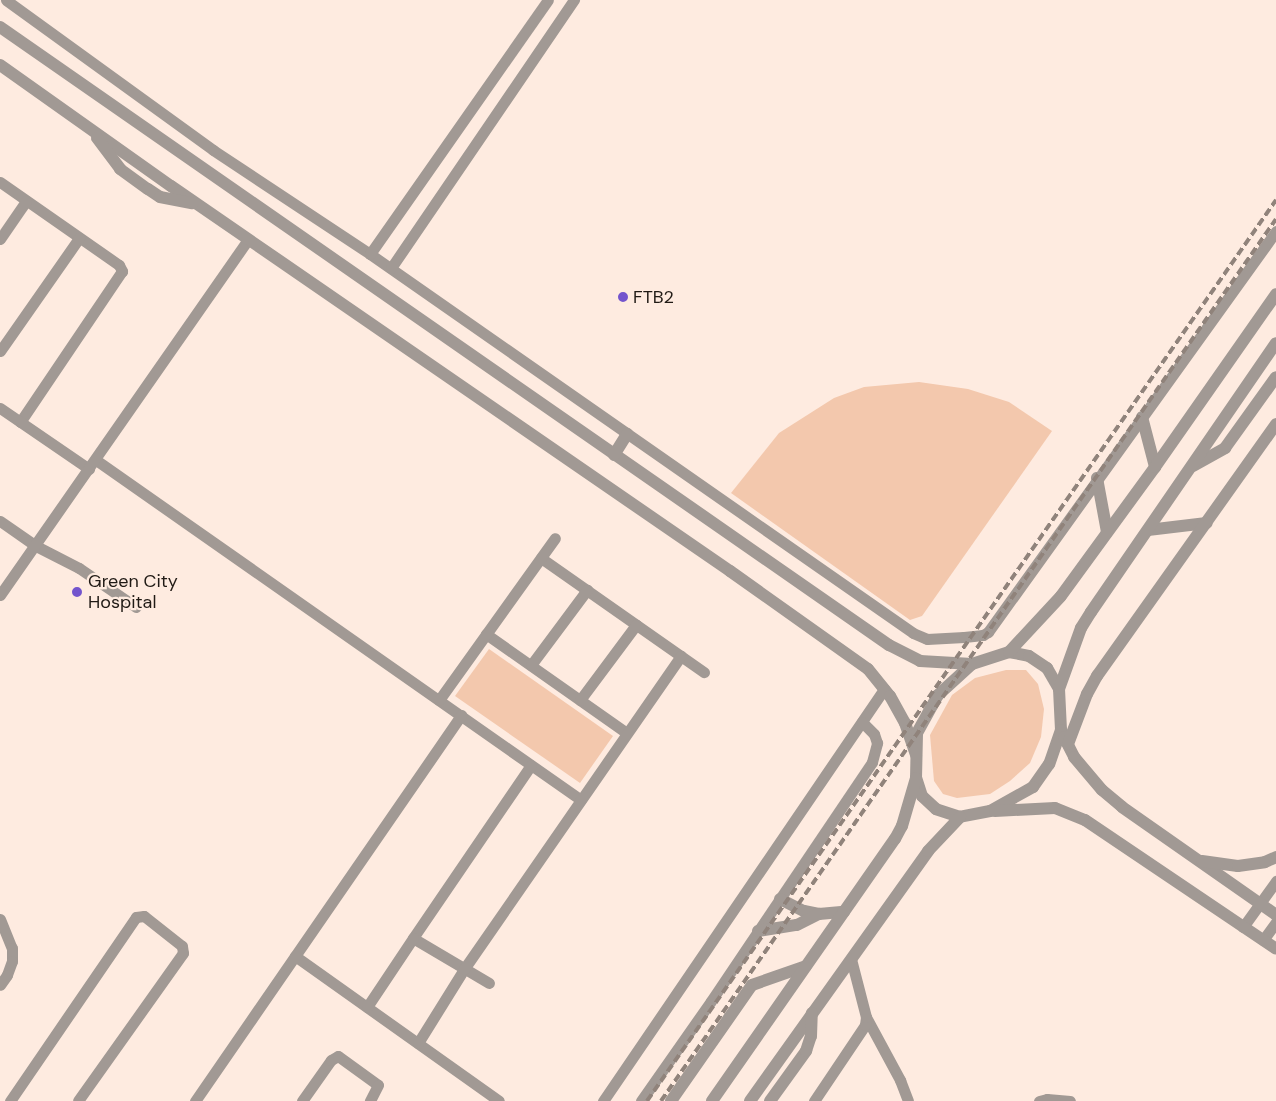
<!DOCTYPE html>
<html>
<head>
<meta charset="utf-8">
<style>
  body { margin:0 }
  #map { position:relative; width:1276px; height:1101px; overflow:hidden; background:#feebe0; font-family:"DM Sans",sans-serif }
  div>[style] { position:absolute }
  .green>* { inset:0; background:#f3c8ad }
  .minor>* { height:11px; margin:-5.5px; padding:0 5.5px; transform-origin:5.5px; border-radius:5.5px; background:#a19994 }
  .tertiary>* { height:12px; margin:-6px; padding:0 6px; transform-origin:6px; border-radius:6px; background:#a19994 }
  .rail>* { height:4px; margin-top:-2px; transform-origin:0; background:repeating-linear-gradient(90deg,#90837b 0 8px,transparent 0 12px) }
  .dots>* { width:14px; height:14px; translate:-50% -50%; box-sizing:border-box; border:2px solid #feebe0; border-radius:50% }
  span { translate:-50% -50%; white-space:nowrap; text-align:center; line-height:1.15; -webkit-text-stroke:4.5px #feebe0; paint-order:stroke }
  .poi-label { font-size:18px; color:#201a15 }
  .left { translate:0 -50%; text-align:left }
</style>
</head>
<body>
<div id="map">
  <div class="green">
    <i style="clip-path:polygon(919px 382px,968px 389px,1009px 402px,1052px 431px,922px 616px,910px 620px,731px 493px,779px 433px,834px 398px,864px 387px)"></i>
    <i style="clip-path:polygon(489px 649px,613px 736px,580px 783px,455px 696px)"></i>
    <i style="clip-path:polygon(1006px 670px,1026px 670px,1038px 684px,1044px 709px,1041px 737px,1030px 763px,1010px 781px,990px 794px,957px 798px,943px 794px,934px 781px,930px 735px,952px 695px,975px 678px)"></i>
  </div>
  <div class="minor">
    <i style="left:6px;top:0;width:256px;rotate:35.9deg"></i>
    <i style="left:213px;top:150px;width:188px;rotate:33.5deg"></i>
    <i style="left:370px;top:254px;width:662px;rotate:34.91deg"></i>
    <i style="left:913px;top:633px;width:15px;rotate:23deg"></i>
    <i style="left:927px;top:639px;width:37px;rotate:-3deg"></i>
    <i style="left:964px;top:637px;width:19px;rotate:-6deg"></i>
    <i style="left:983px;top:635px;width:6px;rotate:-31deg"></i>
    <i style="left:988px;top:632px;width:494px;rotate:-54.3deg"></i>
    <i style="left:0;top:182px;width:145px;rotate:34.9deg"></i>
    <i style="left:119px;top:265px;width:7px;rotate:63deg"></i>
    <i style="left:122px;top:271px;width:182px;rotate:124deg"></i>
    <i style="left:0;top:239px;width:46px;rotate:-55.6deg"></i>
    <i style="left:370px;top:254px;width:310px;rotate:-55deg"></i>
    <i style="left:391px;top:268px;width:325px;rotate:-55.7deg"></i>
    <i style="left:0;top:351px;width:138px;rotate:-55deg"></i>
    <i style="left:0;top:408px;width:108px;rotate:34.4deg"></i>
    <i style="left:96px;top:460px;width:592px;rotate:35.03deg"></i>
    <i style="left:0;top:521px;width:44px;rotate:34.8deg"></i>
    <i style="left:36px;top:546px;width:48px;rotate:27.1deg"></i>
    <i style="left:79px;top:568px;width:69px;rotate:34.4deg"></i>
    <i style="left:541px;top:558px;width:199px;rotate:35deg"></i>
    <i style="left:0;top:595px;width:433px;rotate:-55.1deg"></i>
    <i style="left:486px;top:634px;width:172px;rotate:35.1deg"></i>
    <i style="left:531px;top:665px;width:94px;rotate:-53.3deg"></i>
    <i style="left:439px;top:700px;width:199px;rotate:-54.4deg"></i>
    <i style="left:580px;top:700px;width:94px;rotate:-53.3deg"></i>
    <i style="left:0;top:919px;width:31px;rotate:68deg"></i>
    <i style="left:12px;top:948px;width:13px;rotate:90deg"></i>
    <i style="left:12px;top:961px;width:15px;rotate:110deg"></i>
    <i style="left:7px;top:975px;width:12px;rotate:125deg"></i>
    <i style="left:1243px;top:927px;width:57px;rotate:-54.3deg"></i>
    <i style="left:1263px;top:940px;width:22px;rotate:-54deg"></i>
    <i style="left:295px;top:956px;width:250px;rotate:35.4deg"></i>
    <i style="left:489px;top:983px;width:88px;rotate:-149.4deg"></i>
    <i style="left:413px;top:938px;width:209px;rotate:-55.7deg"></i>
    <i style="left:367px;top:1007px;width:83px;rotate:-56.3deg"></i>
    <i style="left:866px;top:1017px;width:72px;rotate:61.6deg"></i>
    <i style="left:900px;top:1080px;width:22px;rotate:69deg"></i>
    <i style="left:418px;top:1043px;width:87px;rotate:-58.1deg"></i>
    <i style="left:464px;top:969px;width:381px;rotate:-55.3deg"></i>
    <i style="left:10px;top:1101px;width:223px;rotate:-55.6deg"></i>
    <i style="left:136px;top:917px;width:8px;rotate:-7deg"></i>
    <i style="left:144px;top:916px;width:48px;rotate:38.3deg"></i>
    <i style="left:182px;top:946px;width:7px;rotate:82deg"></i>
    <i style="left:183px;top:953px;width:181px;rotate:125.4deg"></i>
    <i style="left:195px;top:1101px;width:469px;rotate:-55.4deg"></i>
    <i style="left:302px;top:1101px;width:50px;rotate:-54.7deg"></i>
    <i style="left:331px;top:1060px;width:8px;rotate:-30deg"></i>
    <i style="left:338px;top:1056px;width:49px;rotate:35.9deg"></i>
    <i style="left:378px;top:1085px;width:18px;rotate:117deg"></i>
    <i style="left:603px;top:1101px;width:499px;rotate:-55.7deg"></i>
    <i style="left:641px;top:1101px;width:122px;rotate:-55deg"></i>
    <i style="left:711px;top:1001px;width:288px;rotate:-56deg"></i>
    <i style="left:872px;top:762px;width:20px;rotate:-75deg"></i>
    <i style="left:877px;top:743px;width:9px;rotate:-108deg"></i>
    <i style="left:874px;top:734px;width:17px;rotate:-135deg"></i>
    <i style="left:814px;top:1101px;width:92px;rotate:-56.1deg"></i>
    <i style="left:865px;top:1025px;width:8px;rotate:-83deg"></i>
    <i style="left:866px;top:1017px;width:60px;rotate:-104.5deg"></i>
    <i style="left:1039px;top:1101px;width:8px;rotate:-14deg"></i>
    <i style="left:1047px;top:1099px;width:23px;rotate:5deg"></i>
  </div>
  <div class="tertiary">
    <i style="left:0;top:27px;width:1083px;rotate:34.81deg"></i>
    <i style="left:889px;top:645px;width:35px;rotate:27deg"></i>
    <i style="left:920px;top:661px;width:52px;rotate:3.3deg"></i>
    <i style="left:0;top:65px;width:209px;rotate:35.3deg"></i>
    <i style="left:171px;top:186px;width:679px;rotate:34.56deg"></i>
    <i style="left:730px;top:571px;width:169px;rotate:35.4deg"></i>
    <i style="left:868px;top:669px;width:35px;rotate:51deg"></i>
    <i style="left:890px;top:696px;width:31px;rotate:61deg"></i>
    <i style="left:905px;top:723px;width:34px;rotate:71deg"></i>
    <i style="left:97px;top:138px;width:39px;rotate:53deg"></i>
    <i style="left:120px;top:169px;width:34px;rotate:36deg"></i>
    <i style="left:148px;top:189px;width:14px;rotate:34deg"></i>
    <i style="left:160px;top:197px;width:33px;rotate:11deg"></i>
    <i style="left:1142px;top:417px;width:52px;rotate:75.4deg"></i>
    <i style="left:614px;top:455px;width:25px;rotate:-58deg"></i>
    <i style="left:1193px;top:466px;width:37px;rotate:-29deg"></i>
    <i style="left:1225px;top:448px;width:87px;rotate:-54.3deg"></i>
    <i style="left:1097px;top:478px;width:55px;rotate:79.5deg"></i>
    <i style="left:1148px;top:530px;width:59px;rotate:-6.8deg"></i>
    <i style="left:1009px;top:652px;width:20px;rotate:11deg"></i>
    <i style="left:1029px;top:656px;width:22px;rotate:34deg"></i>
    <i style="left:1047px;top:668px;width:24px;rotate:60deg"></i>
    <i style="left:1059px;top:689px;width:41px;rotate:87.2deg"></i>
    <i style="left:1061px;top:730px;width:36px;rotate:109deg"></i>
    <i style="left:1049px;top:764px;width:28px;rotate:125deg"></i>
    <i style="left:1033px;top:787px;width:49px;rotate:150.8deg"></i>
    <i style="left:990px;top:811px;width:31px;rotate:169deg"></i>
    <i style="left:960px;top:817px;width:25px;rotate:-162deg"></i>
    <i style="left:936px;top:809px;width:19px;rotate:-137deg"></i>
    <i style="left:922px;top:796px;width:19px;rotate:-108deg"></i>
    <i style="left:916px;top:778px;width:45px;rotate:-88.7deg"></i>
    <i style="left:917px;top:733px;width:43px;rotate:-61.1deg"></i>
    <i style="left:938px;top:695px;width:46px;rotate:-42.4deg"></i>
    <i style="left:972px;top:664px;width:39px;rotate:-18deg"></i>
    <i style="left:1009px;top:652px;width:76px;rotate:-47.1deg"></i>
    <i style="left:1061px;top:596px;width:160px;rotate:-53.9deg"></i>
    <i style="left:1155px;top:467px;width:211px;rotate:-55deg"></i>
    <i style="left:1059px;top:689px;width:65px;rotate:-70.2deg"></i>
    <i style="left:1081px;top:628px;width:19px;rotate:-58deg"></i>
    <i style="left:1091px;top:612px;width:326px;rotate:-55.5deg"></i>
    <i style="left:1064px;top:737px;width:22px;rotate:63deg"></i>
    <i style="left:1074px;top:757px;width:43px;rotate:49.7deg"></i>
    <i style="left:1102px;top:790px;width:26px;rotate:40deg"></i>
    <i style="left:1122px;top:807px;width:188px;rotate:35deg"></i>
    <i style="left:1068px;top:744px;width:53px;rotate:-69.2deg"></i>
    <i style="left:1087px;top:694px;width:21px;rotate:-61deg"></i>
    <i style="left:1097px;top:676px;width:309px;rotate:-54.6deg"></i>
    <i style="left:995px;top:811px;width:60px;rotate:-2.9deg"></i>
    <i style="left:1055px;top:808px;width:32px;rotate:22deg"></i>
    <i style="left:1085px;top:820px;width:230px;rotate:34deg"></i>
    <i style="left:1202px;top:861px;width:36px;rotate:8deg"></i>
    <i style="left:1238px;top:866px;width:27px;rotate:-8deg"></i>
    <i style="left:1265px;top:862px;width:12px;rotate:-24deg"></i>
    <i style="left:780px;top:899px;width:27px;rotate:27deg"></i>
    <i style="left:804px;top:911px;width:15px;rotate:11deg"></i>
    <i style="left:819px;top:914px;width:25px;rotate:-5deg"></i>
    <i style="left:758px;top:931px;width:39px;rotate:-9deg"></i>
    <i style="left:797px;top:925px;width:25px;rotate:-27deg"></i>
    <i style="left:671px;top:1101px;width:141px;rotate:-55.1deg"></i>
    <i style="left:752px;top:985px;width:57px;rotate:-19.4deg"></i>
    <i style="left:712px;top:1101px;width:320px;rotate:-55.1deg"></i>
    <i style="left:895px;top:839px;width:15px;rotate:-62deg"></i>
    <i style="left:902px;top:826px;width:50px;rotate:-73.7deg"></i>
    <i style="left:750px;top:1101px;width:307px;rotate:-54.5deg"></i>
    <i style="left:928px;top:851px;width:47px;rotate:-46.7deg"></i>
    <i style="left:770px;top:1101px;width:62px;rotate:-54.2deg"></i>
    <i style="left:806px;top:1051px;width:16px;rotate:-72deg"></i>
    <i style="left:811px;top:1036px;width:23px;rotate:-88deg"></i>
  </div>
  <div class="rail">
    <i style="left:647px;top:1101px;width:1099px;rotate:-55.08deg"></i>
    <i style="left:661px;top:1101px;width:1075px;rotate:-55.11deg"></i>
  </div>
  <div class="dots">
    <i style="left:623px;top:297px;background:#7354cd"></i>
    <i style="left:77px;top:592px;background:#7354cd"></i>
  </div>
  <div class="poi-label">
    <span class="left" style="left:633px;top:297px">FTB2</span>
    <span class="left" style="left:88px;top:592px">Green City<br>Hospital</span>
  </div>
</div>
</body>
</html>
